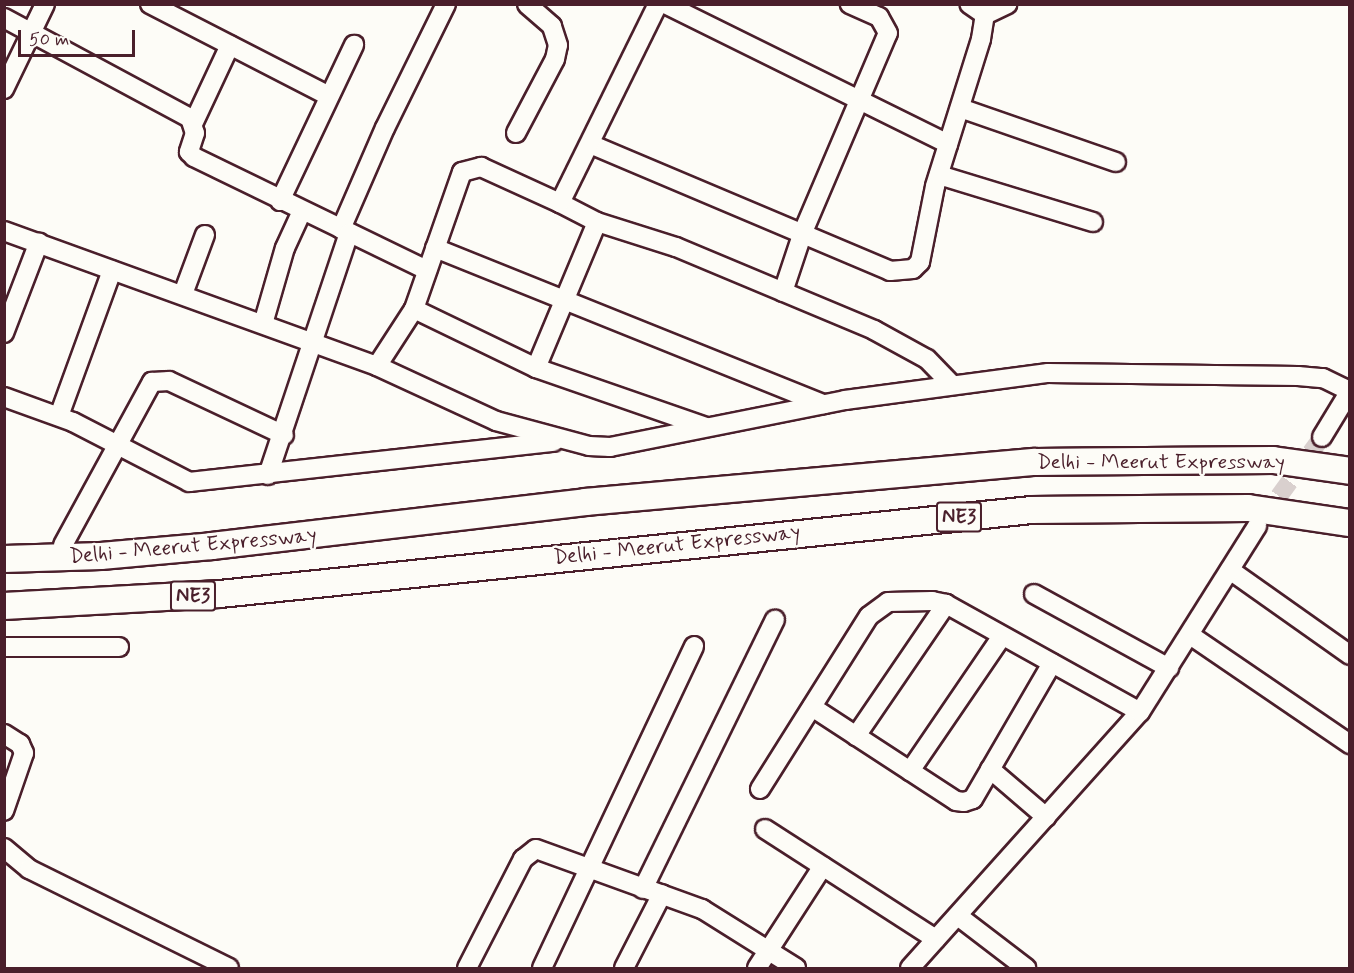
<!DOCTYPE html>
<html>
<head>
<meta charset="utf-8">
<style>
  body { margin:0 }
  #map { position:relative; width:1354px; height:973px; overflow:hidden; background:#fdfcf7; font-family:Mynerve,sans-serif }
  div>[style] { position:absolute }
  .minor-tunnel>* { height:18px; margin-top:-9px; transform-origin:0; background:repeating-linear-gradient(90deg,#d9d0ce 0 18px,transparent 0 27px) }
  .roads { filter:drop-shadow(2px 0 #4a1f2b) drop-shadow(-2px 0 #4a1f2b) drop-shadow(0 2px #4a1f2b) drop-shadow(0 -2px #4a1f2b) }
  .minor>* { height:18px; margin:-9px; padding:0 9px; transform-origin:9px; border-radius:9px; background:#fdfcf7 }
  .highway>* { height:26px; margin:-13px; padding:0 13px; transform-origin:13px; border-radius:13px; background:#fdfcf7 }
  span { translate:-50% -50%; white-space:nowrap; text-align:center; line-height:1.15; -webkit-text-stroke:5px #fdfcf7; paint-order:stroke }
  .shield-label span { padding:2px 4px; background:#fdfcf7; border:2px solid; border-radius:4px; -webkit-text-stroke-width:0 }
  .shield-label { font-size:20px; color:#4a1f2b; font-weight:700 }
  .street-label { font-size:21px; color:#4a1f2b }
  .frame { position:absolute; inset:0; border:6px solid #4a1f2b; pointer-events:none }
  .scale { position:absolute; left:18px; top:30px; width:117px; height:27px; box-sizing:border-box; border:3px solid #4a1f2b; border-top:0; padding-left:8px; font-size:18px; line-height:21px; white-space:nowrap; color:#4a1f2b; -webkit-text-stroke:4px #fdfcf7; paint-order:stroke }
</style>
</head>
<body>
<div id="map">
  <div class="minor-tunnel">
    <i style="left:1263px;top:518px;width:100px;rotate:-53.9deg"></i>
  </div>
  <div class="roads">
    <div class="minor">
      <i style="left:150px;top:4px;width:201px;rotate:27.2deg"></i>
      <i style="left:665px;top:4px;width:316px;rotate:26.3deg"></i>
      <i style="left:985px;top:15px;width:25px;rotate:-26deg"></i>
      <i style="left:4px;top:18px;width:211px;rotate:28.3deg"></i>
      <i style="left:190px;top:118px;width:16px;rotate:72deg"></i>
      <i style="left:195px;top:133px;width:20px;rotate:108deg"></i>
      <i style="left:189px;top:152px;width:7px;rotate:45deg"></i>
      <i style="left:194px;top:157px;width:259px;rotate:25.9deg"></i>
      <i style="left:4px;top:89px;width:94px;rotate:-64.2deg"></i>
      <i style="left:960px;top:108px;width:165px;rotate:19.1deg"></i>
      <i style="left:193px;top:124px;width:87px;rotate:-64.9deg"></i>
      <i style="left:516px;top:133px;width:84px;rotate:-62.2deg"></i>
      <i style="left:555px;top:59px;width:14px;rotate:-78deg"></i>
      <i style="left:558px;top:45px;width:20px;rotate:-108deg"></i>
      <i style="left:552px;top:26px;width:33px;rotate:-139deg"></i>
      <i style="left:590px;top:144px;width:326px;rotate:22.9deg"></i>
      <i style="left:890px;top:271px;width:23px;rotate:-5deg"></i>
      <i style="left:913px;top:269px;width:10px;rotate:-45deg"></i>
      <i style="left:920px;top:262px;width:77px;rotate:-78.8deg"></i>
      <i style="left:935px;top:186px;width:154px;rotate:-72.6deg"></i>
      <i style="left:981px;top:39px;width:24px;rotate:-81deg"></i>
      <i style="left:985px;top:15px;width:19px;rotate:-145deg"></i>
      <i style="left:939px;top:175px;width:161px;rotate:17deg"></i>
      <i style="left:280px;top:201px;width:173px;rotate:-64.6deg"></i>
      <i style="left:560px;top:203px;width:42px;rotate:27.2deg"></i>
      <i style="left:597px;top:222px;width:83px;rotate:17.6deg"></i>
      <i style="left:676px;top:247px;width:215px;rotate:22.7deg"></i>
      <i style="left:874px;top:330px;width:60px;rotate:28.7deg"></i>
      <i style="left:927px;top:359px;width:36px;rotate:46deg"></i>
      <i style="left:341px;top:229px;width:110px;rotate:-66.5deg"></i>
      <i style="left:385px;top:128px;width:138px;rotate:-63.8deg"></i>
      <i style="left:4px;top:231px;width:397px;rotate:19.9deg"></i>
      <i style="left:377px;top:366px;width:68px;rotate:-57deg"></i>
      <i style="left:414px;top:309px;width:145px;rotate:-70.7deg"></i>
      <i style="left:462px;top:172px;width:20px;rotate:-15deg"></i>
      <i style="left:481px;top:167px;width:87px;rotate:24.5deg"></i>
      <i style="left:560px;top:203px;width:222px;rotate:-63.8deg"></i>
      <i style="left:435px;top:248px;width:419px;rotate:21.9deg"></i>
      <i style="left:783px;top:292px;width:63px;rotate:-71.6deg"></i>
      <i style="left:803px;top:232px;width:216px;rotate:-66.9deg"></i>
      <i style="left:888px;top:33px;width:18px;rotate:-119deg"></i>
      <i style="left:879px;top:17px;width:32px;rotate:-156deg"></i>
      <i style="left:183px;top:294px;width:63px;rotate:-69.6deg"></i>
      <i style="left:414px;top:309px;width:136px;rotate:25.8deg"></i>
      <i style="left:536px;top:368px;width:180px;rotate:19.1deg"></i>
      <i style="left:263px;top:324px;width:79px;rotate:-73.9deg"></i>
      <i style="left:285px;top:248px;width:41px;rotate:-65.3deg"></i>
      <i style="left:4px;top:333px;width:97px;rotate:-69deg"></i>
      <i style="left:377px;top:366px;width:131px;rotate:24.8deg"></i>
      <i style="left:496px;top:421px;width:96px;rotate:15deg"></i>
      <i style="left:589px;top:446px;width:21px;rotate:3deg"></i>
      <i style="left:610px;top:447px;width:240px;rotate:-11.3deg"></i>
      <i style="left:845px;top:400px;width:205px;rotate:-7.6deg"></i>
      <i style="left:1048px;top:373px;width:250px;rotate:0.7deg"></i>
      <i style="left:1298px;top:376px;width:25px;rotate:5deg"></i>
      <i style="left:1323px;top:378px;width:30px;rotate:26deg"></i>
      <i style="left:536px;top:368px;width:158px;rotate:-67.3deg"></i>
      <i style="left:4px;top:397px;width:73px;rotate:19.9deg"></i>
      <i style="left:73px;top:422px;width:131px;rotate:27.3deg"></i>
      <i style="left:189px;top:482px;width:367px;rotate:-6.3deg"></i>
      <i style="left:59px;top:416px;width:155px;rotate:-70deg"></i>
      <i style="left:1322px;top:437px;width:54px;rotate:-58.7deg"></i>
      <i style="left:268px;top:475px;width:255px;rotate:-71.5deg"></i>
      <i style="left:63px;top:545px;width:186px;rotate:-61.4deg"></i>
      <i style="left:152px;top:382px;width:17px;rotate:-3deg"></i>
      <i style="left:169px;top:381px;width:127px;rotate:25.2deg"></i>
      <i style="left:1230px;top:570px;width:147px;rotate:35.3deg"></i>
      <i style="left:1034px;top:594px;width:154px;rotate:28.7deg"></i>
      <i style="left:1190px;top:635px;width:194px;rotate:34.3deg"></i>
      <i style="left:4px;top:647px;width:115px"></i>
      <i style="left:812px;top:707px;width:172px;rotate:33.1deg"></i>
      <i style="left:956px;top:801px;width:8px;rotate:7deg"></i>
      <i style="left:964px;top:802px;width:9px;rotate:-18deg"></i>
      <i style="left:973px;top:799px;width:157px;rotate:-59.8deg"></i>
      <i style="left:4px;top:734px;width:19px;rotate:32deg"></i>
      <i style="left:20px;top:744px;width:10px;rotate:66deg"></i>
      <i style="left:24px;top:753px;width:61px;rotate:109deg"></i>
      <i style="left:856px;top:736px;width:160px;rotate:-55.7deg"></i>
      <i style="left:990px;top:769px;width:74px;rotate:40.6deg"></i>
      <i style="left:910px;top:771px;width:163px;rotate:-55.7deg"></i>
      <i style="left:760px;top:789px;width:204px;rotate:-57.8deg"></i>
      <i style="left:869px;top:616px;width:24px;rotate:-36deg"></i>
      <i style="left:888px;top:602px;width:44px;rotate:-1.3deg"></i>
      <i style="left:932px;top:601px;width:14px;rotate:12deg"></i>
      <i style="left:946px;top:604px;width:222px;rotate:29.1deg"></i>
      <i style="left:765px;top:829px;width:203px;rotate:32.8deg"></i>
      <i style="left:4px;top:848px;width:33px;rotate:40deg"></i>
      <i style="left:29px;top:869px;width:223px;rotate:26.3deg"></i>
      <i style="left:643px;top:889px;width:300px;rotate:-63.9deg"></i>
      <i style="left:958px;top:916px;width:86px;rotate:37.4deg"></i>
      <i style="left:467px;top:968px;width:123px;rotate:-62.8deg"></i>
      <i style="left:523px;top:859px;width:16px;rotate:-38deg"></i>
      <i style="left:536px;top:849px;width:177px;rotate:19.9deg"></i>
      <i style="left:702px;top:909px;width:111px;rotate:32.1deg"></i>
      <i style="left:542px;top:968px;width:356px;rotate:-64.7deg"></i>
      <i style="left:624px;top:968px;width:83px;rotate:-62.8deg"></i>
      <i style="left:757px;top:968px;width:121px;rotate:-57.1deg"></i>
      <i style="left:910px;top:968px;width:344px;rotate:-48.1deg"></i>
      <i style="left:1140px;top:712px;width:220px;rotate:-57.8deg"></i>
    </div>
    <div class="highway">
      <i style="left:4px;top:559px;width:97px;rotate:-1.8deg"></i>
      <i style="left:101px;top:556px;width:111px;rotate:-5.1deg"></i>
      <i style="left:212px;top:546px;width:376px;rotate:-6.7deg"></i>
      <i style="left:585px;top:502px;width:452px;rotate:-5.1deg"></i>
      <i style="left:1035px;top:462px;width:238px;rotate:-0.5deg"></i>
      <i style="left:1273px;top:460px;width:78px;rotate:8.1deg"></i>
      <i style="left:4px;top:606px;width:216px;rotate:-3.2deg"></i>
      <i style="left:220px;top:594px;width:815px;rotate:-5.91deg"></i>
      <i style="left:1031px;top:510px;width:217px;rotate:-0.5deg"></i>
      <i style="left:1248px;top:508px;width:103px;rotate:8.4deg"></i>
    </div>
  </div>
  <div class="shield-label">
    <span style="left:959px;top:517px">NE3</span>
    <span style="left:193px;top:596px">NE3</span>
  </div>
  <div class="street-label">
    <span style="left:1161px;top:462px">Delhi - Meerut Expressway</span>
    <span style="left:677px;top:545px;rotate:-6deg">Delhi - Meerut Expressway</span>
    <span style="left:193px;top:546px;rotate:-5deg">Delhi - Meerut Expressway</span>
  </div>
  <div class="frame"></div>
  <div class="scale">50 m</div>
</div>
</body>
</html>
